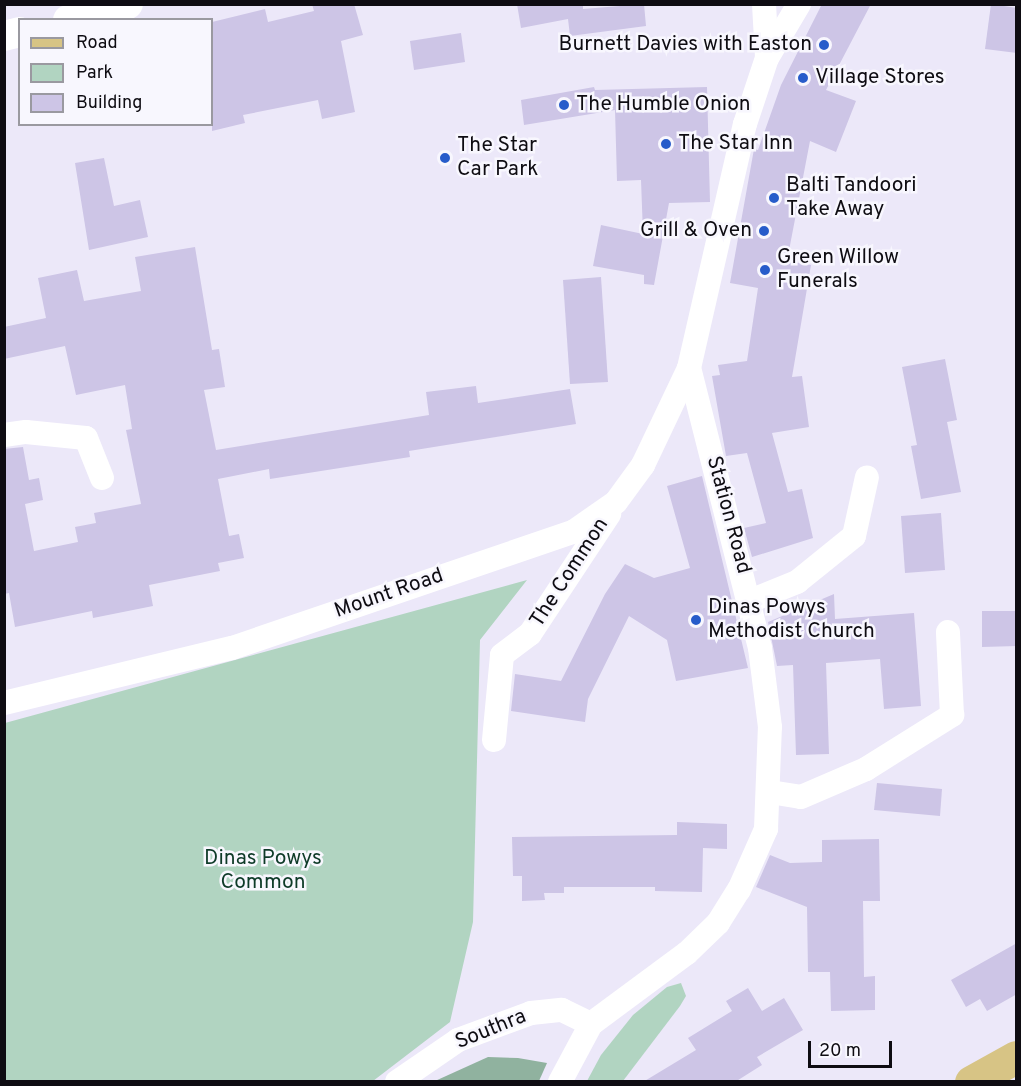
<!DOCTYPE html>
<html>
<head>
<meta charset="utf-8">
<style>
  body { margin:0 }
  #map { position:relative; width:1021px; height:1086px; overflow:hidden; background:#ece8f9; font-family:Overpass,sans-serif }
  div>[style] { position:absolute }
  .green>* { inset:0; background:#b1d4c1 }
  .forest>* { inset:0; background:#90b29f }
  .building>* { inset:0; background:#cdc5e6 }
  .minor>* { height:24px; margin:-12px; padding:0 12px; transform-origin:12px; border-radius:12px; background:#fff }
  .tertiary>* { height:30px; margin:-15px; padding:0 15px; transform-origin:15px; border-radius:15px; background:#fff }
  .primary>* { height:33px; margin:-16.5px; padding:0 16.5px; transform-origin:16.5px; border-radius:16.5px; background:#d7c485 }
  .dots>* { width:16px; height:16px; translate:-50% -50%; box-sizing:border-box; border:3px solid #f8f7fe; border-radius:50% }
  span { translate:-50% -50%; white-space:nowrap; text-align:center; line-height:1.15; -webkit-text-stroke:5px #f8f7fe; paint-order:stroke }
  .poi-label { font-size:21px; color:#0e0c12 }
  .right { translate:-100% -50%; text-align:right }
  .left { translate:0 -50%; text-align:left }
  .street-label { font-size:21px; color:#0e0c12 }
  .park-label { font-size:21px; color:#0e3b28 }
  .frame { position:absolute; inset:0; border:6px solid #0e0c12; pointer-events:none }
  .legend { position:absolute; left:18px; top:18px; width:195px; height:108px; box-sizing:border-box; background:#f8f7fe; border:2px solid #9a99a0; margin:0; padding:8px 10px; list-style:none; font-size:18px; color:#0e0c12 }
  .legend li { display:flex; align-items:center; gap:12px; height:30px }
  .legend b { width:30px; border:2px solid #9a99a0 }
  .scale { position:absolute; left:808px; top:1041px; width:84px; height:27px; box-sizing:border-box; border:3px solid #0e0c12; border-top:0; padding-left:8px; font-size:18px; line-height:21px; white-space:nowrap; color:#0e0c12; -webkit-text-stroke:4px #f8f7fe; paint-order:stroke }
</style>
</head>
<body>
<div id="map">
  <div class="green">
    <i style="clip-path:polygon(527px 580px,480px 640px,473px 922px,450px 1022px,373px 1081px,5px 1081px,5px 723px)"></i>
    <i style="clip-path:polygon(681px 983px,686px 996px,680px 1006px,623px 1081px,587px 1081px,601px 1055px,633px 1015px,667px 987px)"></i>
  </div>
  <div class="forest">
    <i style="clip-path:polygon(488px 1057px,518px 1058px,547px 1063px,539px 1081px,435px 1081px)"></i>
  </div>
  <div class="building">
    <i style="clip-path:polygon(312px 4px,354px 4px,363px 35px,341px 41px,355px 112px,322px 119px,318px 100px,243px 115px,245px 123px,212px 131px,212px 22px,265px 9px,268px 22px,314px 11px)"></i>
    <i style="clip-path:polygon(517px 4px,583px 4px,583px 9px,644px 4px,646px 26px,570px 36px,568px 19px,521px 28px)"></i>
    <i style="clip-path:polygon(822px 4px,871px 4px,826px 90px,856px 101px,836px 152px,810px 141px,787px 261px,811px 265px,792px 377px,802px 376px,809px 427px,772px 433px,788px 492px,802px 489px,813px 538px,752px 557px,744px 528px,766px 523px,747px 453px,726px 456px,712px 376px,720px 375px,718px 365px,747px 361px,758px 288px,730px 283px,754px 149px,758px 150px,781px 85px)"></i>
    <i style="clip-path:polygon(991px 4px,1017px 8px,1017px 53px,985px 49px)"></i>
    <i style="clip-path:polygon(461px 33px,465px 62px,414px 70px,410px 41px)"></i>
    <i style="clip-path:polygon(594px 87px,595px 90px,707px 87px,710px 202px,669px 203px,654px 285px,644px 284px,644px 275px,593px 266px,601px 225px,643px 234px,641px 180px,617px 181px,615px 110px,524px 125px,521px 100px)"></i>
    <i style="clip-path:polygon(104px 158px,114px 206px,140px 200px,148px 237px,89px 250px,75px 163px)"></i>
    <i style="clip-path:polygon(195px 247px,212px 350px,219px 349px,225px 387px,204px 390px,216px 450px,429px 415px,426px 392px,476px 386px,478px 403px,570px 389px,576px 424px,409px 451px,410px 457px,270px 479px,269px 469px,218px 479px,229px 536px,239px 534px,244px 558px,218px 563px,220px 571px,149px 585px,153px 606px,93px 618px,92px 611px,15px 627px,9px 593px,4px 594px,4px 449px,23px 447px,29px 480px,39px 478px,43px 500px,25px 504px,34px 551px,78px 542px,75px 527px,96px 523px,94px 513px,141px 504px,126px 430px,132px 429px,125px 385px,76px 395px,65px 346px,4px 359px,4px 327px,46px 318px,38px 278px,77px 270px,84px 301px,141px 291px,135px 257px)"></i>
    <i style="clip-path:polygon(601px 277px,608px 382px,570px 384px,563px 280px)"></i>
    <i style="clip-path:polygon(945px 359px,957px 420px,947px 422px,961px 492px,921px 499px,911px 446px,917px 445px,902px 367px)"></i>
    <i style="clip-path:polygon(702px 476px,748px 668px,676px 681px,667px 640px,629px 616px,588px 699px,585px 722px,511px 711px,515px 674px,561px 681px,605px 594px,625px 564px,654px 578px,690px 568px,667px 486px)"></i>
    <i style="clip-path:polygon(941px 513px,945px 570px,905px 573px,901px 516px)"></i>
    <i style="clip-path:polygon(834px 594px,835px 619px,914px 613px,921px 706px,884px 709px,880px 659px,826px 663px,829px 754px,796px 755px,793px 665px,777px 666px,768px 622px)"></i>
    <i style="clip-path:polygon(982px 611px,1017px 611px,1017px 646px,982px 647px)"></i>
    <i style="clip-path:polygon(877px 783px,942px 789px,940px 816px,874px 810px)"></i>
    <i style="clip-path:polygon(677px 822px,727px 824px,727px 849px,703px 848px,702px 892px,655px 891px,655px 887px,564px 887px,564px 893px,544px 893px,545px 900px,522px 901px,522px 876px,513px 876px,512px 837px,677px 835px)"></i>
    <i style="clip-path:polygon(879px 839px,880px 901px,863px 901px,864px 977px,875px 976px,875px 1010px,831px 1011px,830px 972px,808px 972px,807px 907px,756px 887px,770px 855px,790px 863px,822px 862px,822px 840px)"></i>
    <i style="clip-path:polygon(1017px 943px,1017px 994px,987px 1011px,980px 999px,966px 1007px,951px 980px)"></i>
    <i style="clip-path:polygon(748px 988px,762px 1011px,784px 998px,803px 1030px,757px 1057px,762px 1065px,735px 1082px,643px 1082px,696px 1050px,688px 1038px,732px 1011px,726px 1001px)"></i>
  </div>
  <div class="minor">
    <i style="left:764px;top:4px;width:54px;rotate:86.8deg"></i>
    <i style="left:4px;top:435px;width:22px;rotate:-8deg"></i>
    <i style="left:26px;top:432px;width:60px;rotate:5.7deg"></i>
    <i style="left:86px;top:438px;width:43px;rotate:68.2deg"></i>
    <i style="left:750px;top:601px;width:51px;rotate:-22deg"></i>
    <i style="left:797px;top:582px;width:73px;rotate:-38.9deg"></i>
    <i style="left:854px;top:536px;width:60px;rotate:-77.6deg"></i>
    <i style="left:4px;top:703px;width:235px;rotate:-13.6deg"></i>
    <i style="left:232px;top:648px;width:360px;rotate:-18.8deg"></i>
    <i style="left:573px;top:532px;width:52px;rotate:-34.9deg"></i>
    <i style="left:616px;top:502px;width:46px;rotate:-53.9deg"></i>
    <i style="left:643px;top:465px;width:107px;rotate:-64.6deg"></i>
    <i style="left:494px;top:740px;width:85px;rotate:-84.6deg"></i>
    <i style="left:502px;top:655px;width:35px;rotate:-37deg"></i>
    <i style="left:530px;top:634px;width:144px;rotate:-56.6deg"></i>
    <i style="left:770px;top:792px;width:31px;rotate:9deg"></i>
    <i style="left:801px;top:797px;width:71px;rotate:-23.3deg"></i>
    <i style="left:866px;top:769px;width:102px;rotate:-32.1deg"></i>
    <i style="left:952px;top:715px;width:83px;rotate:-92.8deg"></i>
    <i style="left:397px;top:1082px;width:74px;rotate:-34.5deg"></i>
    <i style="left:458px;top:1040px;width:78px;rotate:-20.3deg"></i>
    <i style="left:531px;top:1013px;width:31px;rotate:-6deg"></i>
    <i style="left:562px;top:1010px;width:32px;rotate:26deg"></i>
    <i style="left:560px;top:1082px;width:66px;rotate:-61.9deg"></i>
    <i style="left:591px;top:1024px;width:119px;rotate:-36.5deg"></i>
    <i style="left:687px;top:953px;width:43px;rotate:-44.1deg"></i>
    <i style="left:718px;top:923px;width:39px;rotate:-58deg"></i>
    <i style="left:739px;top:890px;width:67px;rotate:-66.1deg"></i>
    <i style="left:766px;top:829px;width:102px;rotate:-87.8deg"></i>
    <i style="left:770px;top:727px;width:80px;rotate:-97.2deg"></i>
    <i style="left:760px;top:648px;width:289px;rotate:-104.2deg"></i>
    <i style="left:689px;top:368px;width:250px;rotate:-77.1deg"></i>
    <i style="left:745px;top:124px;width:70px;rotate:-71.6deg"></i>
    <i style="left:767px;top:58px;width:63px;rotate:-59.3deg"></i>
  </div>
  <div class="tertiary">
    <i style="left:68px;top:20px;width:62px;rotate:-14.9deg"></i>
    <i style="left:4px;top:36px;width:16px;rotate:-14deg"></i>
  </div>
  <div class="primary">
    <i style="left:971px;top:1082px;width:51px;rotate:-29.1deg"></i>
  </div>
  <div class="dots">
    <i style="left:824px;top:45px;background:#275cca"></i>
    <i style="left:803px;top:78px;background:#275cca"></i>
    <i style="left:564px;top:105px;background:#275cca"></i>
    <i style="left:666px;top:144px;background:#275cca"></i>
    <i style="left:445px;top:158px;background:#275cca"></i>
    <i style="left:774px;top:198px;background:#275cca"></i>
    <i style="left:764px;top:231px;background:#275cca"></i>
    <i style="left:765px;top:270px;background:#275cca"></i>
    <i style="left:696px;top:620px;background:#275cca"></i>
  </div>
  <div class="poi-label">
    <span class="right" style="left:812px;top:45px">Burnett Davies with Easton</span>
    <span class="left" style="left:815px;top:78px">Village Stores</span>
    <span class="left" style="left:576px;top:105px">The Humble Onion</span>
    <span class="left" style="left:678px;top:144px">The Star Inn</span>
    <span class="left" style="left:457px;top:158px">The Star<br>Car Park</span>
    <span class="left" style="left:786px;top:198px">Balti Tandoori<br>Take Away</span>
    <span class="right" style="left:752px;top:231px">Grill &amp; Oven</span>
    <span class="left" style="left:777px;top:270px">Green Willow<br>Funerals</span>
    <span class="left" style="left:708px;top:620px">Dinas Powys<br>Methodist Church</span>
  </div>
  <div class="street-label">
    <span style="left:728px;top:515px;rotate:75deg">Station Road</span>
    <span style="left:570px;top:573px;rotate:-57deg">The Common</span>
    <span style="left:389px;top:594px;rotate:-19deg">Mount Road</span>
    <span style="left:491px;top:1030px;rotate:-22deg">Southra</span>
  </div>
  <div class="park-label">
    <span style="left:263px;top:871px">Dinas Powys<br>Common</span>
  </div>
  <div class="frame"></div>
  <ul class="legend">
  <li><b style="height:8px;background:#d7c485"></b>Road</li>
  <li><b style="height:16px;background:#b1d4c1"></b>Park</li>
  <li><b style="height:16px;background:#cdc5e6"></b>Building</li>
  </ul>
  <div class="scale">20 m</div>
</div>
</body>
</html>
